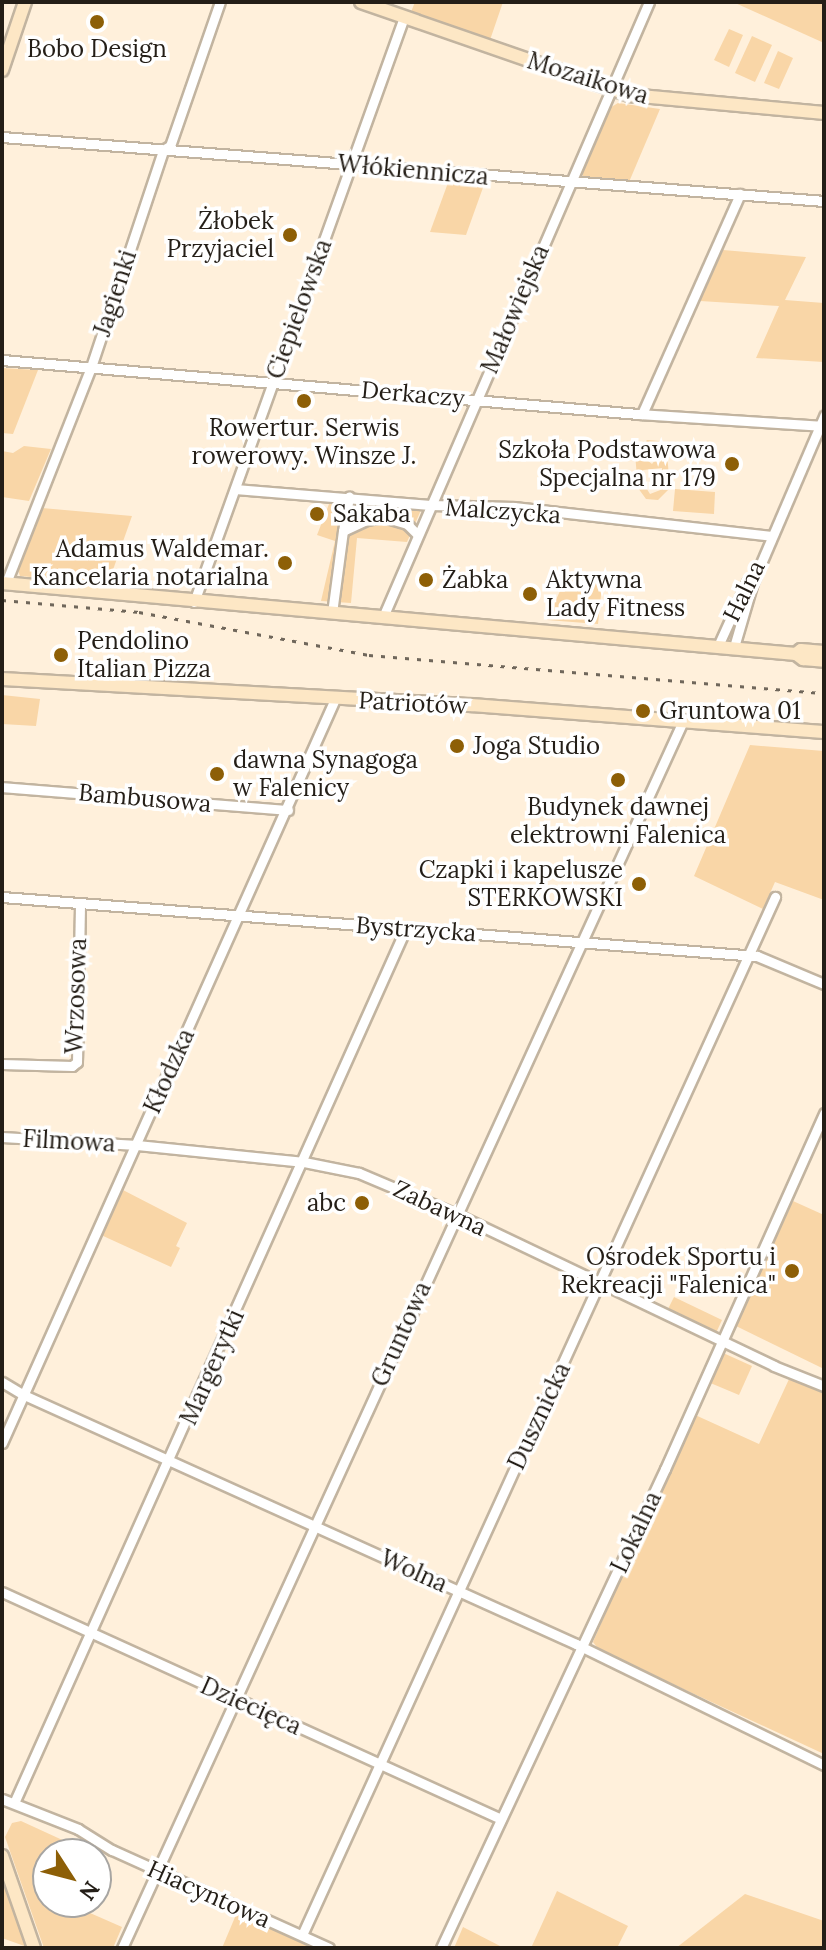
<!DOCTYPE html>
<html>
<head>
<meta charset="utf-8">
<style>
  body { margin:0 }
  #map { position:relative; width:826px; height:1950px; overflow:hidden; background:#fff0db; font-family:Lora,serif }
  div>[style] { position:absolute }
  .green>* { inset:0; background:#f9d6a7 }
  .roads { filter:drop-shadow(2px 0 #c2b4a0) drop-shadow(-2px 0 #c2b4a0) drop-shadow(0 2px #c2b4a0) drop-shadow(0 -2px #c2b4a0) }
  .street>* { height:9px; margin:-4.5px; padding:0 4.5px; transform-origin:4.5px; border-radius:4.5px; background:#fff }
  .secondary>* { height:12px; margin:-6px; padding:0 6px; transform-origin:6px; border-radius:6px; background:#fde7c5 }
  .rail>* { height:3px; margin-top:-1.5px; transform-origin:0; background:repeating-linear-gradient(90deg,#70675b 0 4px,transparent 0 12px) }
  .dots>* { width:22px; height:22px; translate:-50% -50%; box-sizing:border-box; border:4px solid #fff; border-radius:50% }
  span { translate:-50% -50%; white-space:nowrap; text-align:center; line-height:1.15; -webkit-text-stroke:7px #fff; paint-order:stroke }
  .poi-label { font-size:24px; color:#241e17 }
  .right { translate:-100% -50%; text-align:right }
  .left { translate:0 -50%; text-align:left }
  .street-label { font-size:24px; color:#241e17 }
  .frame { position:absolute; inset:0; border:4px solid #241e17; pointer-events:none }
  .north { position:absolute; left:32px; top:1838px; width:80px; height:80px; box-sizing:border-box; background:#fff; border:2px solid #a7a5a2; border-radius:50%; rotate:126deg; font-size:22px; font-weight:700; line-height:32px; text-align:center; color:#241e17 }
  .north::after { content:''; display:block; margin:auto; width:28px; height:36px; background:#8d5f07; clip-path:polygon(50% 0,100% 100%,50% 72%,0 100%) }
</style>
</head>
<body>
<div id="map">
  <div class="green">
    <i style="clip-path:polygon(415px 2px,503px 2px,490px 40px,411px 12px)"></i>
    <i style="clip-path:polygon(733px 2px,824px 2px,824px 43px)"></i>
    <i style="clip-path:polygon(729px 29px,743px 35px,729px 67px,714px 60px)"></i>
    <i style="clip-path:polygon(752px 36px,772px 45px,755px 82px,735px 73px)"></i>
    <i style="clip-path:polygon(778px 51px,793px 58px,779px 89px,764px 83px)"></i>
    <i style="clip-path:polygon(618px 103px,660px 109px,629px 182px,583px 178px,582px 163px,608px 109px)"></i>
    <i style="clip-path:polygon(449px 180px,485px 182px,466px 235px,430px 232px)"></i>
    <i style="clip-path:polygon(723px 250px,806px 257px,785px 300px,824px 303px,824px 362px,756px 358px,779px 306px,700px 301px)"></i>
    <i style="clip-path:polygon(2px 368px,38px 370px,13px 434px,2px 433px)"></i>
    <i style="clip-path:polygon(evenodd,647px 440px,659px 441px,667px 454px,670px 488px,658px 500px,646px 499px,638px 488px,635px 454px,647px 440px,650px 446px,660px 454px,652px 464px,642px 456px,650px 446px,647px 440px,662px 468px,663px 489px,650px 494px,645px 486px,643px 470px,662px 468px)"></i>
    <i style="clip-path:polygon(24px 446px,51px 449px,29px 501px,2px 497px,2px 451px,13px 453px)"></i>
    <i style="clip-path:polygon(675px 489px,715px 492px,714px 514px,673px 511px)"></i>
    <i style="clip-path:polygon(329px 504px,421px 510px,407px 542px,357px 538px,351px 603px,321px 601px,335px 541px,317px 535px)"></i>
    <i style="clip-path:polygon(42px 508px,132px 516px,108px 584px,20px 576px,18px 570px)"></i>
    <i style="clip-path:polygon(568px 573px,603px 576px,598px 624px,547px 620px)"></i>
    <i style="clip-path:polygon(2px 695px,40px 699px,36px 726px,2px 724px)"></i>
    <i style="clip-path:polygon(750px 745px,824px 751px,824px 900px,775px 882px,763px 909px,694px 876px)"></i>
    <i style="clip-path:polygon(121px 1189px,187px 1223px,176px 1246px,180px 1248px,171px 1267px,101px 1235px)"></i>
    <i style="clip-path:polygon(793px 1201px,824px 1215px,824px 1369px,736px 1326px)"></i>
    <i style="clip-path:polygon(674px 1297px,722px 1320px,716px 1333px,667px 1311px)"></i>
    <i style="clip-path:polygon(721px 1352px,752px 1366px,739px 1395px,708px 1382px)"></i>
    <i style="clip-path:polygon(790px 1377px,824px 1393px,824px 1754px,599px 1650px,593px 1642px,693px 1414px,759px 1444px)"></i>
    <i style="clip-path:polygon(21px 1821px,82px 1849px,80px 1854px,48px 1854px,48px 1902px,65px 1902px,122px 1927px,113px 1948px,44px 1948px,5px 1837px,12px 1823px)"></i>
    <i style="clip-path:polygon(2px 1873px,30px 1948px,2px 1938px)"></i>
    <i style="clip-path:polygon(557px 1891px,628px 1926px,617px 1948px,531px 1948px)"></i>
    <i style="clip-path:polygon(745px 1894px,824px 1921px,824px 1948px,676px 1948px)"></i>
    <i style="clip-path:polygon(238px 1910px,316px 1948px,222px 1948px)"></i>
    <i style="clip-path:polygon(463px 1927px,504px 1948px,454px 1948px)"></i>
  </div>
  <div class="roads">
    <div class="street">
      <i style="left:2px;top:137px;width:824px;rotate:4.45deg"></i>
      <i style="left:2px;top:360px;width:639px;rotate:4.85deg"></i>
      <i style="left:639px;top:414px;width:185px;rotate:3.7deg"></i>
      <i style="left:642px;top:414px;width:241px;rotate:-66deg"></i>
      <i style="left:235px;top:489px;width:196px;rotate:4.7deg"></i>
      <i style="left:430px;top:505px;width:84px;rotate:1.4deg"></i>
      <i style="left:514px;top:507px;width:259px;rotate:6.4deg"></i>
      <i style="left:343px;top:531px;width:35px;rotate:-80deg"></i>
      <i style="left:6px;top:583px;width:232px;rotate:-68.5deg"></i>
      <i style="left:91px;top:367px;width:229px;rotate:-71.6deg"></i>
      <i style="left:163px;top:150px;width:8px;rotate:-30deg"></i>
      <i style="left:170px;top:146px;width:152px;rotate:-70.9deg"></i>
      <i style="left:194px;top:602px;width:622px;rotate:-70.25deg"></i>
      <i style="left:332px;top:613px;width:83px;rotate:-82.4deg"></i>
      <i style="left:343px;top:531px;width:26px;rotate:-25deg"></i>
      <i style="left:367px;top:520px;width:16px;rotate:-11deg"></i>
      <i style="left:383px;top:517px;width:25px;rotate:16deg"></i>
      <i style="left:407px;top:524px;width:14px;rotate:45deg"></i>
      <i style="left:383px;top:617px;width:670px;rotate:-66.61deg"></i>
      <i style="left:718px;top:646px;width:70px;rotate:-65.6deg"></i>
      <i style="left:734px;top:647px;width:68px;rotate:-73.7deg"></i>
      <i style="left:753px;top:582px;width:181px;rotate:-66.8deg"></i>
      <i style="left:2px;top:787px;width:287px;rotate:4.6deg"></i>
      <i style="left:2px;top:897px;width:757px;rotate:4.47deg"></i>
      <i style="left:757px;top:956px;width:73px;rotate:22.7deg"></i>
      <i style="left:2px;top:1064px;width:70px;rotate:1.6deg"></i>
      <i style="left:72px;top:1066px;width:6px;rotate:-39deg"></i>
      <i style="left:77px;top:1062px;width:159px;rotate:-88.9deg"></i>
      <i style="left:2px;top:1137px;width:135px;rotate:3.4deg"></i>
      <i style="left:137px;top:1145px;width:168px;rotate:5.8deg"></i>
      <i style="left:304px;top:1162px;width:56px;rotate:11.3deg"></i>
      <i style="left:359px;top:1173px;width:105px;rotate:22.9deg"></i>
      <i style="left:456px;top:1214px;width:352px;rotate:25.5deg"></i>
      <i style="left:774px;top:1366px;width:54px;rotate:21.8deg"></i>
      <i style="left:2px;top:1382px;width:26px;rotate:31deg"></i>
      <i style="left:24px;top:1395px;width:606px;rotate:24.28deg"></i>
      <i style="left:576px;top:1644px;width:276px;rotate:26deg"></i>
      <i style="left:2px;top:1443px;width:815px;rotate:-65.89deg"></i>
      <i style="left:2px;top:1592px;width:548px;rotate:24.46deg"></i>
      <i style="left:2px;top:1799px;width:82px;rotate:21.5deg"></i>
      <i style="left:78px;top:1829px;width:40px;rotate:32deg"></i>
      <i style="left:112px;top:1850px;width:238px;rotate:24.3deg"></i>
      <i style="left:14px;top:1803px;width:959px;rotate:-65.87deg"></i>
      <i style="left:302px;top:1935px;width:1141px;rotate:-65.5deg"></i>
      <i style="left:122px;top:1948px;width:1349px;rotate:-65.43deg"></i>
      <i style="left:441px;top:1948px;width:529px;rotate:-64.94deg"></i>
      <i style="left:665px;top:1469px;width:390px;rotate:-65.9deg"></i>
    </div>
    <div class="secondary">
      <i style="left:361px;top:2px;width:285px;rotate:19.1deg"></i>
      <i style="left:630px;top:95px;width:195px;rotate:5.3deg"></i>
      <i style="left:2px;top:70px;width:72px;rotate:-71.3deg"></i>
      <i style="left:2px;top:583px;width:797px;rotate:5.11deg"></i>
      <i style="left:796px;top:654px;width:6px;rotate:-39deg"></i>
      <i style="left:801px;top:650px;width:23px;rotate:5deg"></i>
      <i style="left:796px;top:654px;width:9px;rotate:36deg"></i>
      <i style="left:803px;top:659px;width:21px;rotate:5deg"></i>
      <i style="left:2px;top:679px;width:470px;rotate:3.2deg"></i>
      <i style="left:471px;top:705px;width:354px;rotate:4.4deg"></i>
      <i style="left:2px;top:1856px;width:97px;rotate:70.8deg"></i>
    </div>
  </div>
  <div class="rail">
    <i style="left:2px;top:600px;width:138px;rotate:5deg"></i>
    <i style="left:139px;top:612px;width:234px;rotate:10.6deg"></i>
    <i style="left:369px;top:655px;width:457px;rotate:4.8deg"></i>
  </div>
  <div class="dots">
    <i style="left:97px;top:22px;background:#8d5f07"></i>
    <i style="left:290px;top:235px;background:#8d5f07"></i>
    <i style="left:304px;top:401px;background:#8d5f07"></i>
    <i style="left:732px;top:464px;background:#8d5f07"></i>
    <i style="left:317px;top:514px;background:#8d5f07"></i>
    <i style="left:285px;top:563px;background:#8d5f07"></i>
    <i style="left:426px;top:580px;background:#8d5f07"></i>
    <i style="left:530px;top:594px;background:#8d5f07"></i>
    <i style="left:61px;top:655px;background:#8d5f07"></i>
    <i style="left:643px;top:711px;background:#8d5f07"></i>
    <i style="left:457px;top:746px;background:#8d5f07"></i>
    <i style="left:217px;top:774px;background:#8d5f07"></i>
    <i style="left:618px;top:780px;background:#8d5f07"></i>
    <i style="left:639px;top:884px;background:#8d5f07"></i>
    <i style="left:362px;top:1203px;background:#8d5f07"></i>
    <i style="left:792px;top:1271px;background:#8d5f07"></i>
  </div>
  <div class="poi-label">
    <span style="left:97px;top:49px">Bobo Design</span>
    <span class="right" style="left:274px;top:235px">Żłobek<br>Przyjaciel</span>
    <span style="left:304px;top:442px">Rowertur. Serwis<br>rowerowy. Winsze J.</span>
    <span class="right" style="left:716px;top:464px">Szkoła Podstawowa<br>Specjalna nr 179</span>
    <span class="left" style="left:333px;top:514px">Sakaba</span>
    <span class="right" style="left:269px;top:563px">Adamus Waldemar.<br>Kancelaria notarialna</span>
    <span class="left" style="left:442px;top:580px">Żabka</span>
    <span class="left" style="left:546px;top:594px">Aktywna<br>Lady Fitness</span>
    <span class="left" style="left:77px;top:655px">Pendolino<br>Italian Pizza</span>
    <span class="left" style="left:659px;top:711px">Gruntowa 01</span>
    <span class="left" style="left:473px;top:746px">Joga Studio</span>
    <span class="left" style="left:233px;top:774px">dawna Synagoga<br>w Falenicy</span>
    <span style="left:618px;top:821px">Budynek dawnej<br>elektrowni Falenica</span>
    <span class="right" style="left:623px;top:884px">Czapki i kapelusze<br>STERKOWSKI</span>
    <span class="right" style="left:346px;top:1203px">abc</span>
    <span class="right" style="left:776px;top:1271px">Ośrodek Sportu i<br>Rekreacji "Falenica"</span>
  </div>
  <div class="street-label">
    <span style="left:588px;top:78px;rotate:17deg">Mozaikowa</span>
    <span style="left:413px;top:170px;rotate:5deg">Włókiennicza</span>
    <span style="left:115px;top:293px;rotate:-72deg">Jagienki</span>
    <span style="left:299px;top:309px;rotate:-70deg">Ciepielowska</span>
    <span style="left:515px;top:309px;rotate:-67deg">Małowiejska</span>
    <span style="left:413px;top:394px;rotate:5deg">Derkaczy</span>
    <span style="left:503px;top:511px;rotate:4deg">Malczycka</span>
    <span style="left:744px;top:591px;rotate:-64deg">Halna</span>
    <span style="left:413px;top:703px;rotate:3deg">Patriotów</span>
    <span style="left:145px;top:798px;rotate:5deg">Bambusowa</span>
    <span style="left:416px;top:929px;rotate:4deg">Bystrzycka</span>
    <span style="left:76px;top:996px;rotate:-88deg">Wrzosowa</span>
    <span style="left:169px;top:1071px;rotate:-66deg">Kłodzka</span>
    <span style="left:69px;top:1141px;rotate:3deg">Filmowa</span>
    <span style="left:440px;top:1208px;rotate:25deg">Zabawna</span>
    <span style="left:401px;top:1334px;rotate:-66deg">Gruntowa</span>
    <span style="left:212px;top:1367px;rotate:-66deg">Margerytki</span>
    <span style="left:539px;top:1416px;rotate:-65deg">Dusznicka</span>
    <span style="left:636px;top:1532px;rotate:-65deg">Lokalna</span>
    <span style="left:414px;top:1571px;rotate:24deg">Wolna</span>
    <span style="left:251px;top:1706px;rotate:24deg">Dziecięca</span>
    <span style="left:209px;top:1894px;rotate:24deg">Hiacyntowa</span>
  </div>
  <div class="frame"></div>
  <div class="north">N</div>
</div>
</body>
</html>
